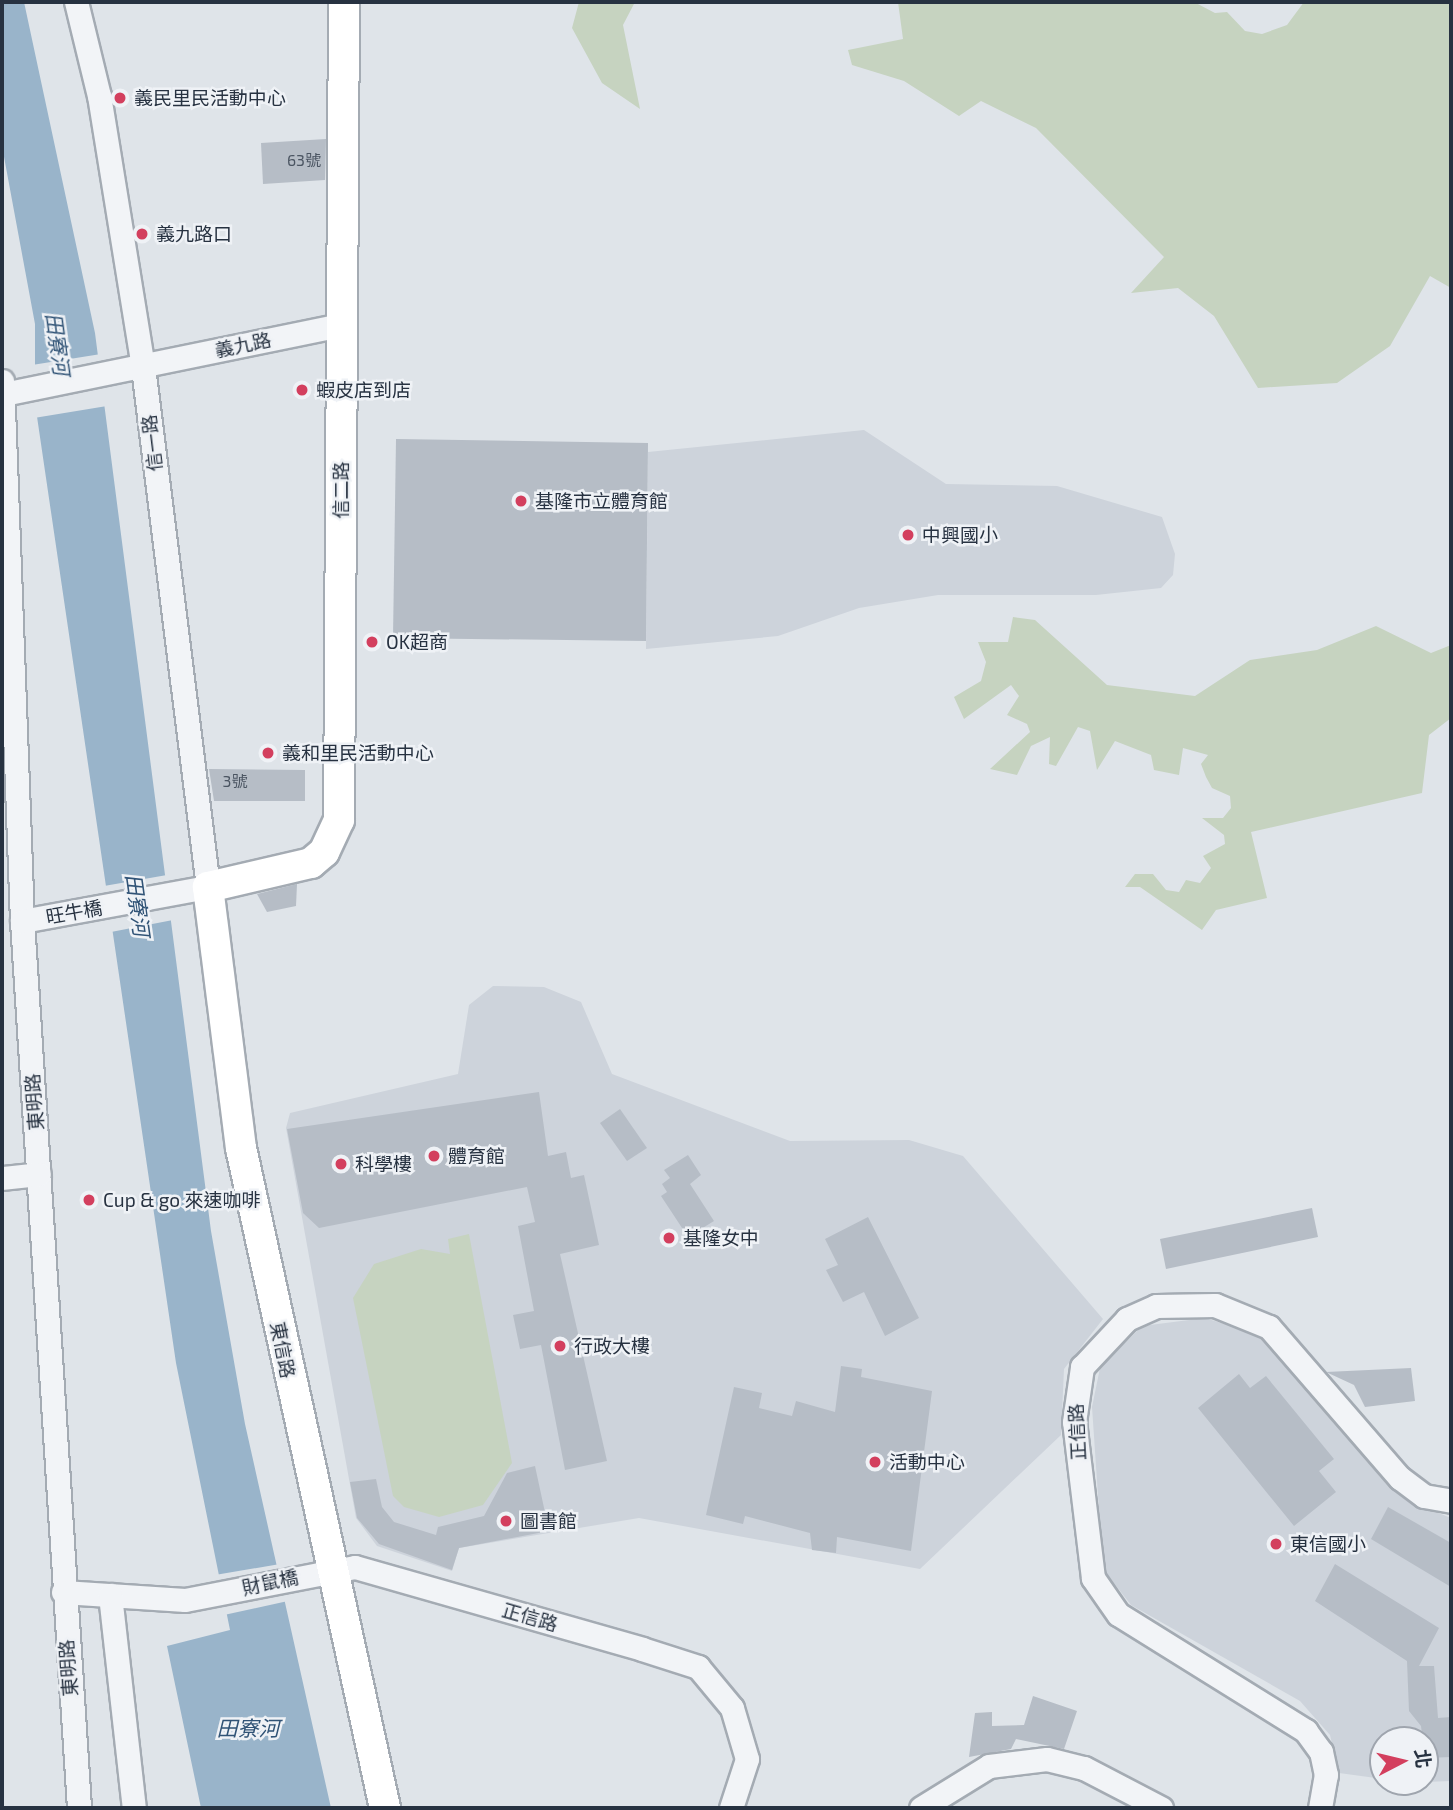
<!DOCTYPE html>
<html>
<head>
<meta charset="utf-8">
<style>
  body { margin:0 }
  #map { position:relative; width:1453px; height:1810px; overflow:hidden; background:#dfe4e9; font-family:"Exo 2","Noto Sans TC",sans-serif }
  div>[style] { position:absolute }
  .built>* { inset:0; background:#cdd3db }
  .green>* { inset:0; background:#c6d3c0 }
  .water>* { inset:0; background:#99b4ca }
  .pier>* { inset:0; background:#dfe4e9 }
  .building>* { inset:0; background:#b6bdc6 }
  .roads { filter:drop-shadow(2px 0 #a4abb3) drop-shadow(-2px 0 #a4abb3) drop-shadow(0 2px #a4abb3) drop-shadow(0 -2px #a4abb3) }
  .minor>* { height:23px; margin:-11.5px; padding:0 11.5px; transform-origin:11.5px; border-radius:11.5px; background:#f2f4f7 }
  .major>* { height:30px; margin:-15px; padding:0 15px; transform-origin:15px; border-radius:15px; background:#fff }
  .dots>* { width:19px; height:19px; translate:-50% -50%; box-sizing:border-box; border:4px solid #eff2f6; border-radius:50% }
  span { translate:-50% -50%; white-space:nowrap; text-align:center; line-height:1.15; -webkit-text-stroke:5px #eff2f6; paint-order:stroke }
  .number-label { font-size:16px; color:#4b5562 }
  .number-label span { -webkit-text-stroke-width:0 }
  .poi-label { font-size:19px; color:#273241 }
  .left { translate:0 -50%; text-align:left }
  .street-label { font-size:19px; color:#273241 }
  .water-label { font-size:21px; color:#305376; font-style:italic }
  .frame { position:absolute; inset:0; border:4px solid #273241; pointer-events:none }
  .north { position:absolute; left:1369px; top:1726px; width:70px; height:70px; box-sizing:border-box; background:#eff2f6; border:2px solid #9fa5ae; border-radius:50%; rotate:83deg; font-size:19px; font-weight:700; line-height:28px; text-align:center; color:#273241 }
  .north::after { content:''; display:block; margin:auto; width:24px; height:32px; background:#d33f5e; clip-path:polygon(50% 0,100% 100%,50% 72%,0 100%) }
</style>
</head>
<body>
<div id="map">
  <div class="built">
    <i style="clip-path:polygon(864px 430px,946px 484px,1057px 486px,1162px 517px,1175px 554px,1173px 575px,1161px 588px,1096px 595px,938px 595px,859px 608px,778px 636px,646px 649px,648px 452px)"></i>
    <i style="clip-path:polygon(493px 986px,544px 987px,581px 1002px,612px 1074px,790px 1141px,909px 1140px,963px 1156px,1103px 1319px,1064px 1369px,1061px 1435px,920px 1569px,639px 1518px,459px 1548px,452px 1571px,377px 1546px,356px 1518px,286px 1128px,290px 1113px,458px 1074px,469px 1005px)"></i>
    <i style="clip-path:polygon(1205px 1318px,1260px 1335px,1406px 1500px,1451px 1518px,1451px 1781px,1425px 1782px,1425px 1740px,1383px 1740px,1383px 1779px,1339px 1773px,1330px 1735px,1300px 1701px,1131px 1605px,1103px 1569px,1092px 1407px,1100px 1368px,1142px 1326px)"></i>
  </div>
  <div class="green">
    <i style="clip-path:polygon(579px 2px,635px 2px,623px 25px,640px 109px,602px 83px,572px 28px)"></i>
    <i style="clip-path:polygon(898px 2px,1194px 2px,1215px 13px,1227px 12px,1245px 31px,1262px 34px,1287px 25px,1304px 2px,1451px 2px,1451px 288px,1430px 276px,1390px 346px,1337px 383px,1258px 388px,1214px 316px,1178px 288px,1131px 293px,1164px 257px,1036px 128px,981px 101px,959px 116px,904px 81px,852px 65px,848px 50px,903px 39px)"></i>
    <i style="clip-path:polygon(1013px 617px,1035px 620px,1107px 685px,1195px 696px,1250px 660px,1317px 650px,1376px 626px,1431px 653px,1451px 645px,1451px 718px,1429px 735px,1422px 793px,1251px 832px,1267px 898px,1216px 910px,1202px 930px,1140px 887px,1125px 887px,1135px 874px,1153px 874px,1166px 890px,1179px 892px,1186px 880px,1200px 883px,1211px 868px,1203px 856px,1225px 844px,1224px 835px,1202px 818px,1223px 818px,1231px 808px,1230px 796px,1212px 788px,1206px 777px,1201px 764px,1208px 755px,1183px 748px,1179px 775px,1154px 770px,1151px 755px,1115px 741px,1097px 770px,1090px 731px,1078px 727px,1056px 766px,1049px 764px,1050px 737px,1031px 746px,1017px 775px,990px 769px,1030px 732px,1027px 724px,1007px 715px,1019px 696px,1011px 685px,964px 719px,954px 697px,981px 681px,986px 662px,978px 642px,1008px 642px)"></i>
    <i style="clip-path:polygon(469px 1234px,512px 1463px,483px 1505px,439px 1517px,404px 1507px,393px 1496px,353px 1298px,374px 1264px,421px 1249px,450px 1254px,448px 1239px)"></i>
  </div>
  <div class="water">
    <i style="clip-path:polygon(2px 2px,24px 2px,95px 333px,211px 1231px,245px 1424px,331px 1808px,201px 1808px,167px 1646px,230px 1630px,176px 1363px,35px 403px,35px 324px,2px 146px)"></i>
  </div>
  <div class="pier">
    <i style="clip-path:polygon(101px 354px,107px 406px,34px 418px,32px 365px)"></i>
    <i style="clip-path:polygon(167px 875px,173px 920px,111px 932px,104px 886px)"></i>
    <i style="clip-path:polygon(280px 1564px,288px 1601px,224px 1615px,215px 1575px)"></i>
  </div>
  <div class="building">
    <i style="clip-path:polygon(326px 139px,325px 180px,263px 184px,261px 143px)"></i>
    <i style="clip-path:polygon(396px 439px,648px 443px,646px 641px,393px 638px)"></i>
    <i style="clip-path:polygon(209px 769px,305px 770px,305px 801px,214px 801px)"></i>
    <i style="clip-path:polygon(297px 884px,296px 906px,267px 912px,257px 894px)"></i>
    <i style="clip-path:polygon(539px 1092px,548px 1156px,566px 1152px,571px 1178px,584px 1175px,599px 1245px,560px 1254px,607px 1461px,565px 1470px,541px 1345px,520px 1349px,513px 1315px,534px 1311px,518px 1226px,535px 1222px,527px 1187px,319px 1228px,303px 1213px,287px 1129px)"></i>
    <i style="clip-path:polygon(620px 1109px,647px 1148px,627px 1161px,600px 1123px)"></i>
    <i style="clip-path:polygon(688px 1155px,701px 1175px,690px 1184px,714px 1221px,688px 1237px,661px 1196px,667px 1192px,662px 1184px,670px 1178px,664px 1170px)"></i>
    <i style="clip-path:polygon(1312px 1208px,1318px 1237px,1166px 1269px,1160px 1239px)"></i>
    <i style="clip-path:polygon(868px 1217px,919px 1318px,885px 1336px,864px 1292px,843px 1302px,826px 1270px,838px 1265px,825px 1239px)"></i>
    <i style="clip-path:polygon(841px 1366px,862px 1369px,861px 1377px,932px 1391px,911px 1551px,837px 1537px,836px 1553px,812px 1550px,810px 1533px,745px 1516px,743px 1524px,706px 1515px,734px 1387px,762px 1393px,759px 1408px,792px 1416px,796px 1401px,835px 1412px)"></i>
    <i style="clip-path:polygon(1411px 1368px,1415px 1401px,1365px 1407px,1354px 1385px,1326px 1372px)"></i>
    <i style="clip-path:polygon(1239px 1374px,1250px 1388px,1266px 1376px,1334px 1459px,1319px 1471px,1336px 1492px,1294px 1526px,1198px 1408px)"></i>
    <i style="clip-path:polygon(535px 1466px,549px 1531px,459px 1548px,452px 1570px,379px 1544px,357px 1518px,350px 1482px,376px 1479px,382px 1507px,394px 1522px,436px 1535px,438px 1527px,484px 1516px,507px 1473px)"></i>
    <i style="clip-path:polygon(1388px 1507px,1451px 1543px,1451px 1587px,1371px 1539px)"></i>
    <i style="clip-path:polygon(1335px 1564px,1439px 1628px,1419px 1666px,1434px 1666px,1438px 1718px,1451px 1717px,1451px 1757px,1425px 1758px,1421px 1726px,1409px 1711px,1407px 1661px,1315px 1601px)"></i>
    <i style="clip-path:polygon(1033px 1696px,1077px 1711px,1064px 1749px,1016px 1739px,1011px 1749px,969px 1757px,975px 1713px,992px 1712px,992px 1726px,1024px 1725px)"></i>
  </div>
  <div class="roads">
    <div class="minor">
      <i style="left:2px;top:381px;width:540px;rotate:87.88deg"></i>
      <i style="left:22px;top:921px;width:889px;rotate:86.32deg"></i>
      <i style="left:4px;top:394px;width:347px;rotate:-11.6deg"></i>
      <i style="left:22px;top:921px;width:189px;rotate:-10.4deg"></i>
      <i style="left:208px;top:887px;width:524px;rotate:-97.13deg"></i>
      <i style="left:143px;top:367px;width:275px;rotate:-99.2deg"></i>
      <i style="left:99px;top:96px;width:97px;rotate:-103.7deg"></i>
      <i style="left:2px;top:1178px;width:37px;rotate:-6deg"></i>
      <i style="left:63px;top:1592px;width:122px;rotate:3.8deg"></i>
      <i style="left:185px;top:1600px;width:173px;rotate:-11deg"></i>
      <i style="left:355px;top:1567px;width:298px;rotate:15.9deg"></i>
      <i style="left:642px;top:1649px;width:59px;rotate:17.8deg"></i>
      <i style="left:698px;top:1667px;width:53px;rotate:50.3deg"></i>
      <i style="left:732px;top:1708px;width:53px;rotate:73.6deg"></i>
      <i style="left:747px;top:1759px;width:52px;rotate:108.1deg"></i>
      <i style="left:110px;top:1595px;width:214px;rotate:83.6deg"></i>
      <i style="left:921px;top:1808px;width:80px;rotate:-31.7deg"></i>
      <i style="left:989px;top:1766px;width:58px;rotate:-6.9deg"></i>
      <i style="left:1047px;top:1759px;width:38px;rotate:14deg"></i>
      <i style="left:1084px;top:1768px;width:87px;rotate:27.5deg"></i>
      <i style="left:1320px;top:1808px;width:34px;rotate:-80deg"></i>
      <i style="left:1326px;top:1775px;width:24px;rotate:-102deg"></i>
      <i style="left:1321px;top:1752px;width:26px;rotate:-126deg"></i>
      <i style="left:1306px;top:1731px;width:221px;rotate:-148.1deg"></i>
      <i style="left:1118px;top:1614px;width:44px;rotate:-124.8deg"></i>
      <i style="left:1093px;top:1578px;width:157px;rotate:-96.9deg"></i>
      <i style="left:1074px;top:1422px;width:56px;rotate:-81.7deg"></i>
      <i style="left:1082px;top:1367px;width:66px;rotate:-46.8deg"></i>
      <i style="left:1127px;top:1319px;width:32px;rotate:-24deg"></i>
      <i style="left:1156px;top:1306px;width:59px;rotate:-1deg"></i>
      <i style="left:1215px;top:1305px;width:58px;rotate:22.2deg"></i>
      <i style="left:1269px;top:1327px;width:200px;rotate:49.1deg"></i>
      <i style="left:1400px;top:1478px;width:30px;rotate:37deg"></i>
      <i style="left:1424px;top:1496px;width:27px;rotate:10deg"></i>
    </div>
    <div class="major">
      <i style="left:344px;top:2px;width:818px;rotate:90.35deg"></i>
      <i style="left:339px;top:820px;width:35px;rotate:115deg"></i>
      <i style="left:324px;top:852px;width:17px;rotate:140deg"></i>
      <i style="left:311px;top:863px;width:106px;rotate:166.9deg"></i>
      <i style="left:208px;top:887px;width:263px;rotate:82.8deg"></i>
      <i style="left:241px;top:1148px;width:676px;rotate:77.69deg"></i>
    </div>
  </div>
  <div class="dots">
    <i style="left:120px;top:98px;background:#d33f5e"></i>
    <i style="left:142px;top:234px;background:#d33f5e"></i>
    <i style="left:302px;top:390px;background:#d33f5e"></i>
    <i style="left:521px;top:501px;background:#d33f5e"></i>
    <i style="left:908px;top:535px;background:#d33f5e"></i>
    <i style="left:372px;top:642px;background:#d33f5e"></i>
    <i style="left:268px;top:753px;background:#d33f5e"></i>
    <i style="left:434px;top:1156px;background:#d33f5e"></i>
    <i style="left:341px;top:1164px;background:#d33f5e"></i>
    <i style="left:89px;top:1200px;background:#d33f5e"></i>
    <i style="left:669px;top:1238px;background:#d33f5e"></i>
    <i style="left:560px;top:1346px;background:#d33f5e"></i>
    <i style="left:875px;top:1462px;background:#d33f5e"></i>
    <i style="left:506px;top:1521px;background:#d33f5e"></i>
    <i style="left:1276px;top:1544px;background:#d33f5e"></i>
  </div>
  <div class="number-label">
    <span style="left:304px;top:160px">63號</span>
    <span style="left:235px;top:781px">3號</span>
  </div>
  <div class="poi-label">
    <span class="left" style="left:134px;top:98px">義民里民活動中心</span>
    <span class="left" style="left:156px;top:234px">義九路口</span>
    <span class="left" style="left:316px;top:390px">蝦皮店到店</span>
    <span class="left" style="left:535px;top:501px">基隆市立體育館</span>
    <span class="left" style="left:922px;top:535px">中興國小</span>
    <span class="left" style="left:386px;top:642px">OK超商</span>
    <span class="left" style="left:282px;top:753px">義和里民活動中心</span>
    <span class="left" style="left:448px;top:1156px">體育館</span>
    <span class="left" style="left:355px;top:1164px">科學樓</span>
    <span class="left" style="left:103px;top:1200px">Cup &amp; go 來速咖啡</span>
    <span class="left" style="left:683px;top:1238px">基隆女中</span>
    <span class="left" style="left:574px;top:1346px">行政大樓</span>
    <span class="left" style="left:889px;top:1462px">活動中心</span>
    <span class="left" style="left:520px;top:1521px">圖書館</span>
    <span class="left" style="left:1290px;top:1544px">東信國小</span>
  </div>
  <div class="street-label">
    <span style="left:243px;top:345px;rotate:-12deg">義九路</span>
    <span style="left:152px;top:443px;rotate:-97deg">信一路</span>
    <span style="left:341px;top:490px;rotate:-90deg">信二路</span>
    <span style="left:74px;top:912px;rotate:-10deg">旺牛橋</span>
    <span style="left:34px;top:1102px;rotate:-94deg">東明路</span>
    <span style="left:283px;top:1350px;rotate:79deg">東信路</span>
    <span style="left:1077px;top:1432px;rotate:-93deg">正信路</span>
    <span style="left:270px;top:1582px;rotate:-12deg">財鼠橋</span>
    <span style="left:530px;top:1617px;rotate:16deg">正信路</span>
    <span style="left:68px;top:1668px;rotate:-94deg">東明路</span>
  </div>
  <div class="water-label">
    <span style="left:58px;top:344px;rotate:82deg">田寮河</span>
    <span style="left:138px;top:905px;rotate:82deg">田寮河</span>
    <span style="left:248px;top:1728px">田寮河</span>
  </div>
  <div class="frame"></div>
  <div class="north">北</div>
</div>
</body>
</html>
